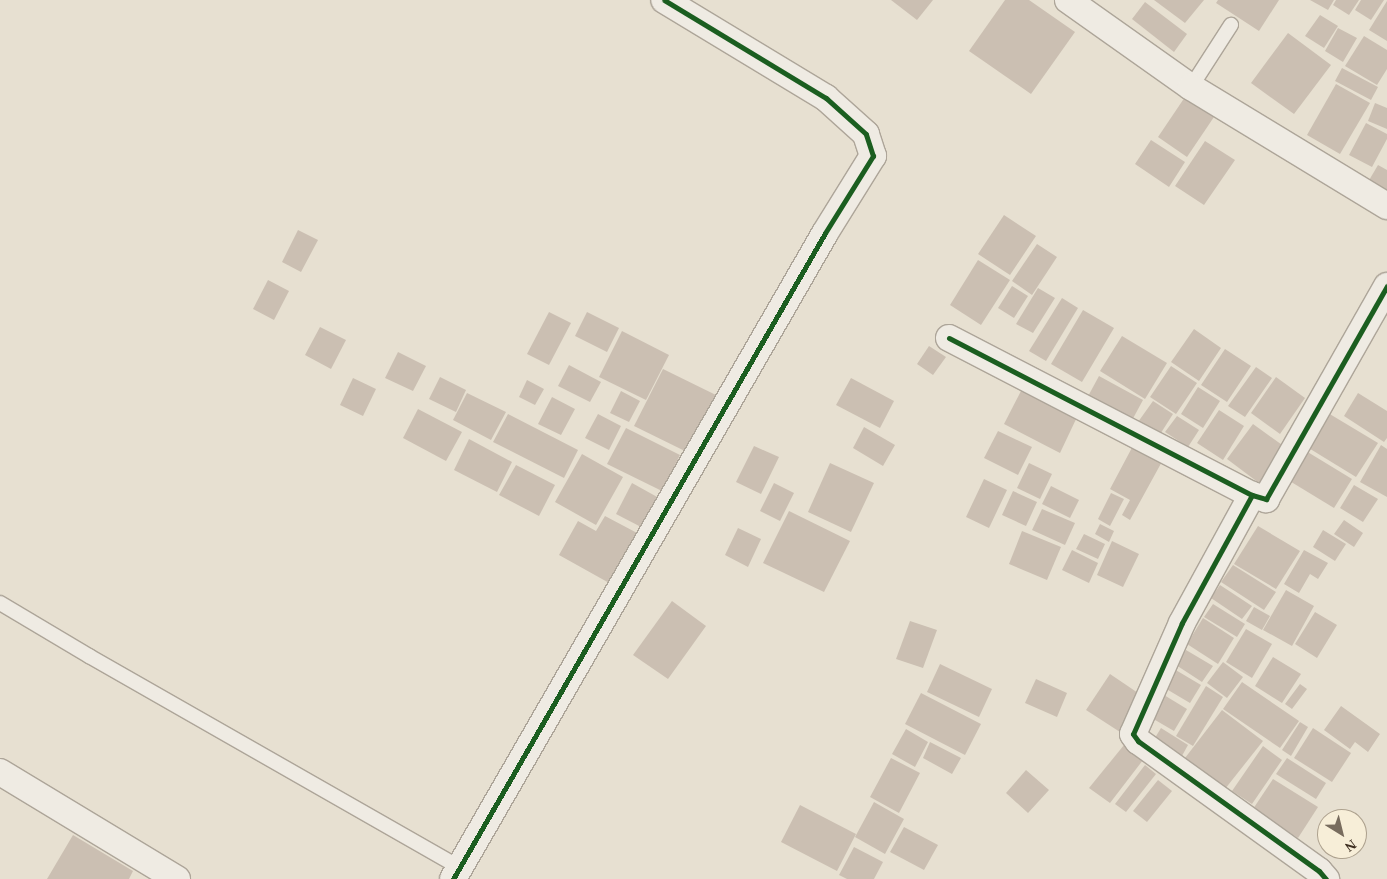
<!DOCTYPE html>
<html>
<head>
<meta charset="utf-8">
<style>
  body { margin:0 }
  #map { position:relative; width:1387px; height:879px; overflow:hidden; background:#e7e0d1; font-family:"Times New Roman",serif }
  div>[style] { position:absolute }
  .building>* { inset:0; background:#cbbfb2 }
  .roads { filter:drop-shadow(1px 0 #ada599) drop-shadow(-1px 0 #ada599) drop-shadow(0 1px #ada599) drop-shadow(0 -1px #ada599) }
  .lane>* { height:14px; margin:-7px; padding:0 7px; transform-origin:7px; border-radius:7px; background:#efebe3 }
  .street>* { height:26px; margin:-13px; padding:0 13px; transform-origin:13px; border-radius:13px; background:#efebe3 }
  .cycleway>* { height:5px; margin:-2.5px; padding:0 2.5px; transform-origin:2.5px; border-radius:2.5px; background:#1b5e20 }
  span { translate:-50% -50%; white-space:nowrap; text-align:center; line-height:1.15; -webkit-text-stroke:4px #f7eed8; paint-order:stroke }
  .north { position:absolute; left:1317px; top:809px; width:50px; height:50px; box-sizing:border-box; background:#f7eed8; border:1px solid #ada18e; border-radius:50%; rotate:144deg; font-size:14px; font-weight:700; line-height:20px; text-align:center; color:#3d2e20 }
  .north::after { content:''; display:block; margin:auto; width:18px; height:22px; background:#786c5e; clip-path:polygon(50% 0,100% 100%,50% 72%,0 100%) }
</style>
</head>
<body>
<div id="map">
  <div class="building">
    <i style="clip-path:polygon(891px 0,933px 0,917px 20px)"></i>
    <i style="clip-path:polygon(1005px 0,1029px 0,1075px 32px,1031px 94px,969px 51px)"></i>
    <i style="clip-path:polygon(1154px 0,1204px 0,1185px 23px)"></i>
    <i style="clip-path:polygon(1218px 0,1279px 0,1259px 31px,1216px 3px)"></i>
    <i style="clip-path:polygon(1310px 0,1334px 0,1328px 10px)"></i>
    <i style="clip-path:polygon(1336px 0,1359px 0,1349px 15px,1333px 5px)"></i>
    <i style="clip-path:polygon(1361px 0,1384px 0,1371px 20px,1355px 10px)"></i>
    <i style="clip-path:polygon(1387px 1px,1387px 41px,1369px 30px)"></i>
    <i style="clip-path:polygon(1145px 2px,1187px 34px,1174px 52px,1132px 19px)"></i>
    <i style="clip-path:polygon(1320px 15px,1338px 26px,1324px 48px,1305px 36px)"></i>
    <i style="clip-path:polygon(1338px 28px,1357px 38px,1343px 62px,1325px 51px)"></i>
    <i style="clip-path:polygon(1288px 33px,1331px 65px,1294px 114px,1251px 83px)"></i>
    <i style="clip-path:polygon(1364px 36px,1387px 50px,1387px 69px,1377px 85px,1345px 66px)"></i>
    <i style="clip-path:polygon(1342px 68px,1378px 87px,1371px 100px,1335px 81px)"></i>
    <i style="clip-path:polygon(1336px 84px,1370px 103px,1340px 154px,1307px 135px)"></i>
    <i style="clip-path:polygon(1187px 94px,1216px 114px,1187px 157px,1158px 137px)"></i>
    <i style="clip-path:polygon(1375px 103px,1387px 108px,1387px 129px,1368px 121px)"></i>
    <i style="clip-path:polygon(1366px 123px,1387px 134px,1387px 139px,1372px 167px,1349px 155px)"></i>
    <i style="clip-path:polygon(1151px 140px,1185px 162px,1169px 187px,1135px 164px)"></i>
    <i style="clip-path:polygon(1205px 141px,1235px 160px,1204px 205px,1175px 186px)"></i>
    <i style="clip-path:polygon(1378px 165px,1387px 170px,1387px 191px,1368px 182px)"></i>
    <i style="clip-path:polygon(1004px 215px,1036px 236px,1010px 275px,978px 254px)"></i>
    <i style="clip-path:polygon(298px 230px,318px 240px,301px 272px,282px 262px)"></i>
    <i style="clip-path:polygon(1037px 244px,1057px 257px,1032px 295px,1012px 281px)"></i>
    <i style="clip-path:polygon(978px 260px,1010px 280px,981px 325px,950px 305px)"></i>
    <i style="clip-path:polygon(268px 280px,289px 291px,274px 320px,253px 309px)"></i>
    <i style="clip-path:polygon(1012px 286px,1028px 296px,1014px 318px,998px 308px)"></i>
    <i style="clip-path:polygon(1038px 288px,1055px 298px,1033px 333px,1016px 324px)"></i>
    <i style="clip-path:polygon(1062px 298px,1078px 308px,1046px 361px,1029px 351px)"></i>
    <i style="clip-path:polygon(1083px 310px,1114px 328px,1082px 382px,1051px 364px)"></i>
    <i style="clip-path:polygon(549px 312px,571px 323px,549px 365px,527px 354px)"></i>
    <i style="clip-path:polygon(587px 312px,619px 328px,607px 352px,575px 336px)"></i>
    <i style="clip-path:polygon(320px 327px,346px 340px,331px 369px,305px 355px)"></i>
    <i style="clip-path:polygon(1194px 329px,1221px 348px,1199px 381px,1171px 362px)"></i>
    <i style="clip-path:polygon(622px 331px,669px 355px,646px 400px,599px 377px)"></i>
    <i style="clip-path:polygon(1122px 336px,1167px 363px,1145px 399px,1100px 371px)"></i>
    <i style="clip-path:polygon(929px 346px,946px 357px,933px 375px,917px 364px)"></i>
    <i style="clip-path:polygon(1225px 349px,1251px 366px,1227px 402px,1201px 385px)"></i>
    <i style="clip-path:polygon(398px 352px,426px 366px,413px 391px,385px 378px)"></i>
    <i style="clip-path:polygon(569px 365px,601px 382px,590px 402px,558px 386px)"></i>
    <i style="clip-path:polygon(1171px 366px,1197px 383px,1176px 414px,1150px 397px)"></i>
    <i style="clip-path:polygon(1256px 367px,1272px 378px,1245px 417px,1228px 406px)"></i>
    <i style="clip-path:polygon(663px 369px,720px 397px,691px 454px,634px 426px)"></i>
    <i style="clip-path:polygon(1099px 376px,1143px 400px,1130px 424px,1086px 400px)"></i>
    <i style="clip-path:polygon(440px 377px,466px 390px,456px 412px,429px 399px)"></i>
    <i style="clip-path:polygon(1276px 377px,1305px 398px,1280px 434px,1251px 413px)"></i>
    <i style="clip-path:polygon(353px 378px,376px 389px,363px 416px,340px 405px)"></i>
    <i style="clip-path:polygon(851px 378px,894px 401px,880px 428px,836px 405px)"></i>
    <i style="clip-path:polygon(527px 380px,544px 389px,535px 405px,519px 397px)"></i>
    <i style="clip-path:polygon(1023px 387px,1078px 415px,1060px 453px,1004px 424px)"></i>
    <i style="clip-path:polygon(1198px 387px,1220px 401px,1203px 428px,1181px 414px)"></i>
    <i style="clip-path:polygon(621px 391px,640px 401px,629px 422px,610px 413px)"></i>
    <i style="clip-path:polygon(467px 393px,506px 412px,491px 440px,453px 420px)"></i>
    <i style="clip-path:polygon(1358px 393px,1387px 411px,1387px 438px,1384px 442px,1344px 416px)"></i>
    <i style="clip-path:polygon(552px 397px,575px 409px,561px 435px,538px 424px)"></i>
    <i style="clip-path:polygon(1153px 401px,1173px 414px,1159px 436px,1138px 422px)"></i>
    <i style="clip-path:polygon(418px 409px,462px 432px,446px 461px,403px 438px)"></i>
    <i style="clip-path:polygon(1219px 410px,1244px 426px,1223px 460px,1197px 443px)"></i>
    <i style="clip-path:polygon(1328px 413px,1378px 443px,1356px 477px,1307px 447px)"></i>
    <i style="clip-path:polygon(508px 414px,578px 450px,564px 478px,493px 442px)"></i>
    <i style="clip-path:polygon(598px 414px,621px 426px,609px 450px,585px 438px)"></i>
    <i style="clip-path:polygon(1177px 416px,1199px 430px,1188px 447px,1165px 432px)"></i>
    <i style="clip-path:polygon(1253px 424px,1285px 447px,1259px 483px,1227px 459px)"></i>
    <i style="clip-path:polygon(864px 427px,895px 445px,883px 466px,853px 448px)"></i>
    <i style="clip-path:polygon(626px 428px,680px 455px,662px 491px,607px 464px)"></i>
    <i style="clip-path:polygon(998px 431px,1032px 447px,1018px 475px,984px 458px)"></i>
    <i style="clip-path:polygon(469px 439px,512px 462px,497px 492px,454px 470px)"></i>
    <i style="clip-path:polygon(1135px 442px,1164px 458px,1130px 520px,1122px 515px,1130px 500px,1110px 489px)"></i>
    <i style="clip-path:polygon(1381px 445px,1387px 449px,1387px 497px,1360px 482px)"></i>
    <i style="clip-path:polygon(754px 446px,779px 457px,761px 494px,736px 482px)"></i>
    <i style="clip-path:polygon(1306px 451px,1352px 479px,1334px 508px,1288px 480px)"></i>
    <i style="clip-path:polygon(582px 454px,623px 477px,596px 525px,555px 502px)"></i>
    <i style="clip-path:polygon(830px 463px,874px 483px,851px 532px,808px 512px)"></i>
    <i style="clip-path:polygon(1029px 463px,1052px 474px,1040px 499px,1017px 488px)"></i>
    <i style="clip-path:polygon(516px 465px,555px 485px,539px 516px,499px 495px)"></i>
    <i style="clip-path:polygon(984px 479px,1007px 490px,989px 528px,966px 517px)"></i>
    <i style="clip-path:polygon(632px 483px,659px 498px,643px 528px,616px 514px)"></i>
    <i style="clip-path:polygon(774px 483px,794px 493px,780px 521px,760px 511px)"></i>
    <i style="clip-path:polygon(1354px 485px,1378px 499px,1363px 522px,1340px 508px)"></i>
    <i style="clip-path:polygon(1051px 486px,1079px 500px,1070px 518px,1042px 504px)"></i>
    <i style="clip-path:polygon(1013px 491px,1037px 502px,1026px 526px,1002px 515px)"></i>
    <i style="clip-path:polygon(1111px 493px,1124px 499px,1110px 526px,1098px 519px)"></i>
    <i style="clip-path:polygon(1042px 509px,1075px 523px,1065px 545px,1032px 530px)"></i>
    <i style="clip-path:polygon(789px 511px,850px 541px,824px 592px,763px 563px)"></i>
    <i style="clip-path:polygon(605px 516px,639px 534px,611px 584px,559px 555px,578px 521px,596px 531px)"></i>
    <i style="clip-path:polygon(1344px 520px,1363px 533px,1354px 547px,1334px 534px)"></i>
    <i style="clip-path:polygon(1100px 524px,1114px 531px,1109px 542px,1095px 534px)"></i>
    <i style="clip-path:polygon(1258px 526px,1300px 551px,1276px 589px,1234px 564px)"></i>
    <i style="clip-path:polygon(738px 528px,761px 539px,748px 567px,725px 555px)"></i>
    <i style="clip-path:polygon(1323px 530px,1346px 544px,1335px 561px,1313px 547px)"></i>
    <i style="clip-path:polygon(1022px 531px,1061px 547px,1047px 580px,1009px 564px)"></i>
    <i style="clip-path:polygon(1084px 534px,1105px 544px,1098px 559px,1076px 549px)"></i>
    <i style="clip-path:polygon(1112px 541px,1139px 554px,1123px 587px,1097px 575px)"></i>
    <i style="clip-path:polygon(1072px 550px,1098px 563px,1089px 583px,1062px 570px)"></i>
    <i style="clip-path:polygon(1304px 550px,1328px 563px,1318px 579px,1310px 574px,1299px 593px,1284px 584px)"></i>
    <i style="clip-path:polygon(1233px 565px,1276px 592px,1264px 610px,1221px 582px)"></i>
    <i style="clip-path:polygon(1220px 585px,1252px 606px,1242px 619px,1211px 598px)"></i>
    <i style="clip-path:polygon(1286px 590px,1314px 606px,1292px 646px,1263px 630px)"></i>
    <i style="clip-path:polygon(672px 601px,706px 626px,668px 679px,633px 655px)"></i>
    <i style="clip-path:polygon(1213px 604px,1245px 624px,1237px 637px,1204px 617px)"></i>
    <i style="clip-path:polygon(1254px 607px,1270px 616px,1262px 630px,1246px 621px)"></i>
    <i style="clip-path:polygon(1315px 612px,1337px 625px,1317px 658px,1295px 644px)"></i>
    <i style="clip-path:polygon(1203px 618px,1234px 638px,1218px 664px,1187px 644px)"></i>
    <i style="clip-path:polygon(910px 621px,937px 630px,923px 668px,896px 659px)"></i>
    <i style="clip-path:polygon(1246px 629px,1272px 644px,1252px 678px,1226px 662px)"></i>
    <i style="clip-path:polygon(1186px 650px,1213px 666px,1202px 682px,1176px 665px)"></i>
    <i style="clip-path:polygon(1273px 657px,1301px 674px,1282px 703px,1255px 686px)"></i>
    <i style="clip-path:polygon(1223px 662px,1243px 677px,1227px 698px,1207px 683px)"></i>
    <i style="clip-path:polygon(940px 664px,992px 689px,979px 717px,927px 692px)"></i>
    <i style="clip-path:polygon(1174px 669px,1201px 685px,1190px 703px,1163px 687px)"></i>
    <i style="clip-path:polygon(1110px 674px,1144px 697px,1120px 732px,1086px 710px)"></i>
    <i style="clip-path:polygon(1036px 679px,1067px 693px,1057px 717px,1025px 703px)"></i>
    <i style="clip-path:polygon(1242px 682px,1299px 721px,1280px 748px,1223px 709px)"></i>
    <i style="clip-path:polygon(1300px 684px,1307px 689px,1292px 709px,1285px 704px)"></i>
    <i style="clip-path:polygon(1206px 686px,1223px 697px,1193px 746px,1176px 736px)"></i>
    <i style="clip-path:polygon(921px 693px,981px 724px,965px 755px,905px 724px)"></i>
    <i style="clip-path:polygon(1164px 695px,1187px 709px,1174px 731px,1150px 717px)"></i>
    <i style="clip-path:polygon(1341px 706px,1380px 734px,1368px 752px,1355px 742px,1350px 749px,1324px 730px)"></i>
    <i style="clip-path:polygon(1222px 710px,1263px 741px,1225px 789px,1185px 758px)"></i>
    <i style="clip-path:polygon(1300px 722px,1308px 727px,1291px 756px,1282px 750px)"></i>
    <i style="clip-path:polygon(1161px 728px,1188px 745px,1178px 763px,1150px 746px)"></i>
    <i style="clip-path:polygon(1313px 728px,1351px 753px,1332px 782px,1294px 758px)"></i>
    <i style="clip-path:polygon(906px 729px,928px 742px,915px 767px,892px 754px)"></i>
    <i style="clip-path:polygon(930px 742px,961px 758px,952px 774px,923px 758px)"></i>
    <i style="clip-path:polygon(1124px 745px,1143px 760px,1110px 803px,1089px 788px)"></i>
    <i style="clip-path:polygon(1263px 746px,1282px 760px,1252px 804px,1232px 791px)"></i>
    <i style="clip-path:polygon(891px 758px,920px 773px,899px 813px,870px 797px)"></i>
    <i style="clip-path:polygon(1287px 758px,1326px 783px,1316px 799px,1276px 774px)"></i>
    <i style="clip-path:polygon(1145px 765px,1156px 774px,1126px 812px,1115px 804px)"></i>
    <i style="clip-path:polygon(1026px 770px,1049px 790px,1028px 813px,1006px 793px)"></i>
    <i style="clip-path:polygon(1273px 779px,1318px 807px,1298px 838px,1253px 809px)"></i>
    <i style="clip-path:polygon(1158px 780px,1172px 791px,1147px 822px,1133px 811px)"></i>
    <i style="clip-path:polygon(874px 802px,904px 819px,885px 854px,855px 837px)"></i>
    <i style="clip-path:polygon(800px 805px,856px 834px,837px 871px,781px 842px)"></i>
    <i style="clip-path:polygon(904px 827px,938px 845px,924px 870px,890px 852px)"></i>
    <i style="clip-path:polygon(73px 835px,133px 871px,129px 879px,47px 879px)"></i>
    <i style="clip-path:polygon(854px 847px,883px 862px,874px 879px,847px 879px,839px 875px)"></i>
  </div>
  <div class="roads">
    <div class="lane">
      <i style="left:1191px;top:87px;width:74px;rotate:-57.2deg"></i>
      <i style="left:0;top:603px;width:104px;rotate:30.8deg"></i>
      <i style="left:89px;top:656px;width:427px;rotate:29.7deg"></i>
    </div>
    <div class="street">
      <i style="left:1068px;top:0;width:151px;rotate:35.3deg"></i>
      <i style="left:1191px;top:87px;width:229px;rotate:31.3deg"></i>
      <i style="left:949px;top:338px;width:341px;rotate:27.4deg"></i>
      <i style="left:1252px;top:495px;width:15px;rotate:16deg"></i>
      <i style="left:1266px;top:499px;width:245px;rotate:-60.4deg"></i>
      <i style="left:1252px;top:495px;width:146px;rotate:118.7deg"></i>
      <i style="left:1182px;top:623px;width:121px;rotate:113.8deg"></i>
      <i style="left:1133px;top:734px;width:9px;rotate:54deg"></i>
      <i style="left:1138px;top:741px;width:223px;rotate:35.7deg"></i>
      <i style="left:1319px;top:871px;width:11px;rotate:49deg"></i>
      <i style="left:0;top:772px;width:207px;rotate:31.2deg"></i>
      <i style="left:453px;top:879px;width:745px;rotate:-60.06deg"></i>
      <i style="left:825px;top:233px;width:91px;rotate:-58.1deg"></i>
      <i style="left:873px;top:156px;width:23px;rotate:-108deg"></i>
      <i style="left:866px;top:134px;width:54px;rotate:-138deg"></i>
      <i style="left:826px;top:98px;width:189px;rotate:-148.8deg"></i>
    </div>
  </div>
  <div class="cycleway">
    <i style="left:949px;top:338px;width:341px;rotate:27.4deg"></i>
    <i style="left:1252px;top:495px;width:15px;rotate:16deg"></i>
    <i style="left:1266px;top:499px;width:245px;rotate:-60.4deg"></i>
    <i style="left:1252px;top:495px;width:146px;rotate:118.7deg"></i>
    <i style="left:1182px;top:623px;width:121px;rotate:113.8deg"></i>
    <i style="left:1133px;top:734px;width:9px;rotate:54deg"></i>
    <i style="left:1138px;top:741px;width:223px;rotate:35.7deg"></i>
    <i style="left:1319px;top:871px;width:11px;rotate:49deg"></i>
    <i style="left:453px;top:879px;width:745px;rotate:-60.06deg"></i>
    <i style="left:825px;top:233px;width:91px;rotate:-58.1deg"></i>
    <i style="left:873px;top:156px;width:23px;rotate:-108deg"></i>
    <i style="left:866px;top:134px;width:54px;rotate:-138deg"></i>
    <i style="left:826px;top:98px;width:189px;rotate:-148.8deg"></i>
  </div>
  <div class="north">N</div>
</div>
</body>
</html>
